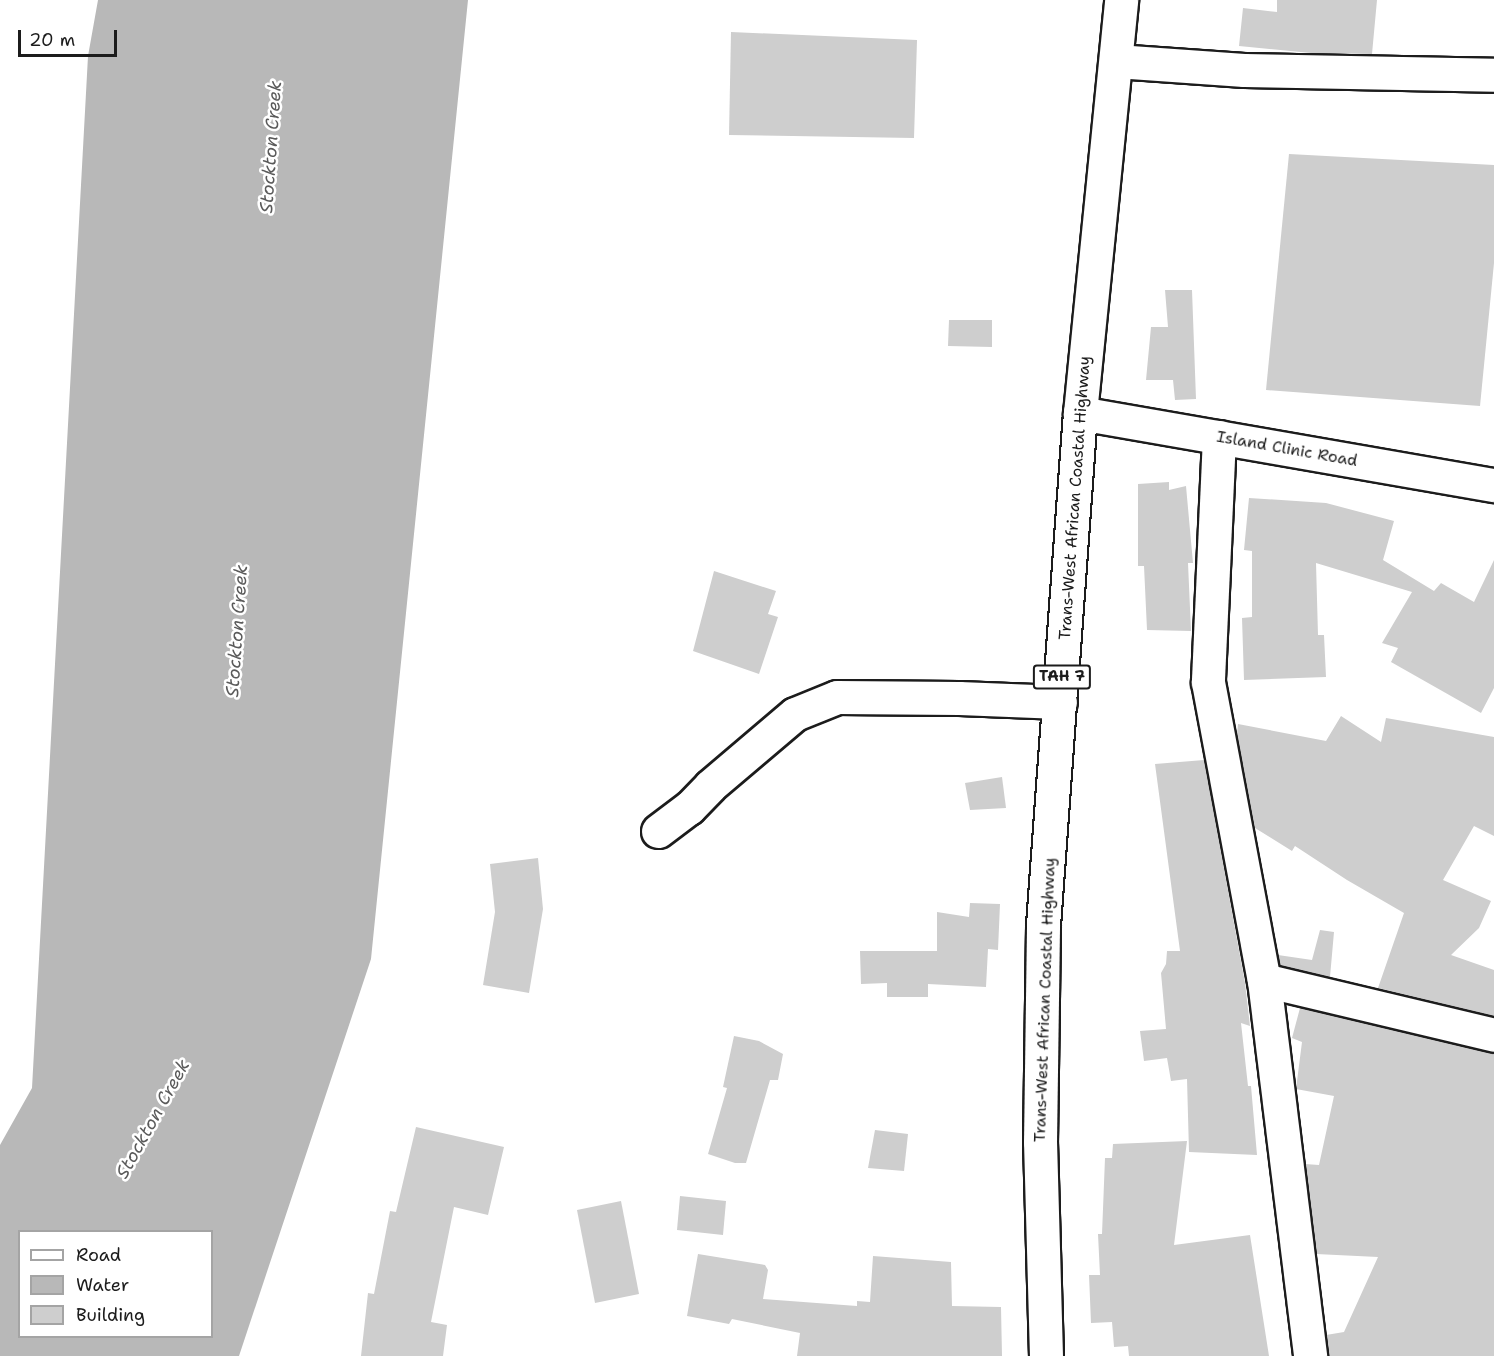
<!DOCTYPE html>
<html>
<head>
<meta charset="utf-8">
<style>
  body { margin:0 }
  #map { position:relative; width:1494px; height:1356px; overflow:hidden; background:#fff; font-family:"Shantell Sans",sans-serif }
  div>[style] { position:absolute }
  .water>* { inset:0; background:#b8b8b8 }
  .building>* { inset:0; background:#cecece }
  .roads { filter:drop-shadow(2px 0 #1c1c1c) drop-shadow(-2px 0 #1c1c1c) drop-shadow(0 2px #1c1c1c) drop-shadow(0 -2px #1c1c1c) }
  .minor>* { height:33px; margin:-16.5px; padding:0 16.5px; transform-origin:16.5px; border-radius:16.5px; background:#fff }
  .highway>* { height:33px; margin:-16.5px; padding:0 16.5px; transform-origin:16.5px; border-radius:16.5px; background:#fff }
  span { translate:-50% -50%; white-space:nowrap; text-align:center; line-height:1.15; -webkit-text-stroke:5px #fff; paint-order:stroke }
  .shield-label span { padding:2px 4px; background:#fff; border:2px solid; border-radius:4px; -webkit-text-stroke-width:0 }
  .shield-label { font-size:15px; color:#1c1c1c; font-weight:700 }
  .street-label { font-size:16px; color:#1c1c1c }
  .water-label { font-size:18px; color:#5a5a5a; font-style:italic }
  .legend { position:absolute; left:18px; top:1230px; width:195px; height:108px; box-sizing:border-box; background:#fff; border:2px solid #a4a4a4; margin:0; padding:8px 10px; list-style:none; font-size:18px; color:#1c1c1c }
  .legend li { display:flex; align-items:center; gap:12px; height:30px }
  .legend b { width:30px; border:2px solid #a4a4a4 }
  .scale { position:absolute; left:18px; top:30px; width:99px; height:27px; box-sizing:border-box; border:3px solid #1c1c1c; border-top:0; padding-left:8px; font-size:18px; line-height:21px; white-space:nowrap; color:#1c1c1c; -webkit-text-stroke:4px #fff; paint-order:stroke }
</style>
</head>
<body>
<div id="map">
  <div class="water">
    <i style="clip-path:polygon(evenodd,98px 0,468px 0,371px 959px,239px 1356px,0 1356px,0 1145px,32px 1088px,88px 56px,98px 0,20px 1232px,212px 1232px,212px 1336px,20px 1336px,20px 1232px)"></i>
  </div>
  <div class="building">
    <i style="clip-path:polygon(1277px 0,1377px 0,1372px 54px,1311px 53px,1239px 46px,1243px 8px,1277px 12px)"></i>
    <i style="clip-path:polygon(731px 32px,917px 40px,914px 138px,729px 135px)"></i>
    <i style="clip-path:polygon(1289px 154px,1494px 165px,1494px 263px,1480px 406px,1266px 390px)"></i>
    <i style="clip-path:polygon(1165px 290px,1192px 290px,1196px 399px,1175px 400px,1173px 380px,1146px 380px,1151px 327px,1168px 327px)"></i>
    <i style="clip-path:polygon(949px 320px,992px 320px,992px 347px,948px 346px)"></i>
    <i style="clip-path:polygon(1169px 482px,1169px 490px,1186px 486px,1193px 563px,1188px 563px,1191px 631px,1147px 630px,1144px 566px,1138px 566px,1138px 484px)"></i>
    <i style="clip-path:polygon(1249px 498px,1326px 503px,1394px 521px,1383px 560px,1434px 591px,1441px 583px,1474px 602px,1494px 560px,1494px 688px,1481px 713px,1391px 662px,1398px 648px,1382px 643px,1412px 592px,1316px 563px,1318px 635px,1324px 635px,1326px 677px,1244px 680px,1242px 618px,1252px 617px,1252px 551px,1244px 550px)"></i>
    <i style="clip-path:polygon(714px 571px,776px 591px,768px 614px,778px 617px,759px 674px,693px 651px)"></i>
    <i style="clip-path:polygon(1341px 716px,1381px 742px,1386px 718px,1494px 737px,1494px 836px,1474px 826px,1443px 880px,1491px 901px,1479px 928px,1451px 955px,1494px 970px,1494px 1016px,1378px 988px,1404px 913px,1347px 880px,1295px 846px,1292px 851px,1255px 828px,1237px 734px,1238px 724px,1326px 741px)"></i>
    <i style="clip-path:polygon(1204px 760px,1245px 983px,1250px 1026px,1241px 1023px,1248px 1086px,1251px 1086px,1257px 1155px,1189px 1152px,1187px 1079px,1171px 1081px,1167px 1058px,1144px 1061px,1140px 1031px,1166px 1029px,1161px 973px,1166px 964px,1167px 951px,1180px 951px,1155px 764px)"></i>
    <i style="clip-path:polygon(1002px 777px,1006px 808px,970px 810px,965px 783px)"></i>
    <i style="clip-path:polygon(538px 858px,543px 909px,529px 993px,483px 985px,495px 912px,490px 864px)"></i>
    <i style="clip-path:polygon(970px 903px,1000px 904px,998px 950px,988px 949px,986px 987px,928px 984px,928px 997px,887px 997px,887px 983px,861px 984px,860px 951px,937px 951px,937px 912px,969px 917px)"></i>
    <i style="clip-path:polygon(1320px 930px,1334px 932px,1330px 977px,1280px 965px,1278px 955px,1312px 960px)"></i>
    <i style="clip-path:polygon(1300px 1008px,1494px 1053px,1494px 1356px,1328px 1356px,1326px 1335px,1344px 1332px,1378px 1257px,1316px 1254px,1305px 1164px,1319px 1165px,1334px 1096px,1296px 1089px,1302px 1042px,1292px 1038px)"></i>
    <i style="clip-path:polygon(734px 1036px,759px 1041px,783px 1054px,778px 1080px,770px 1080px,746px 1163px,735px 1163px,708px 1154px,727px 1088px,723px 1087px)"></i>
    <i style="clip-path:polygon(416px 1127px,504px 1147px,488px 1215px,454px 1207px,431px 1322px,447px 1325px,443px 1356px,361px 1356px,368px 1293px,374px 1294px,390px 1211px,396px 1212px)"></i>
    <i style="clip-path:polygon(875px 1130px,908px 1134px,904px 1171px,868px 1168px)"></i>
    <i style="clip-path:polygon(1187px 1141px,1174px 1245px,1250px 1235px,1269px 1356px,1129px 1356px,1128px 1346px,1114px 1347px,1112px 1322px,1091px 1323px,1089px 1275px,1100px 1275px,1098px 1234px,1102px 1234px,1105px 1158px,1112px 1158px,1113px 1144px)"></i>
    <i style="clip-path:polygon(680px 1196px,726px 1201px,723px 1235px,677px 1230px)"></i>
    <i style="clip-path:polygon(621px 1201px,639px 1294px,595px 1303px,577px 1210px)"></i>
    <i style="clip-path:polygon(698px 1254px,765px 1265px,768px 1270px,763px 1299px,857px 1306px,857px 1301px,870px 1302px,873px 1256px,951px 1262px,952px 1306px,1001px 1307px,1002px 1356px,797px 1356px,800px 1333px,732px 1319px,729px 1324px,687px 1316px)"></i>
  </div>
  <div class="roads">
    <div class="minor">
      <i style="left:1116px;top:61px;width:128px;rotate:4deg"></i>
      <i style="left:1244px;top:70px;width:250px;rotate:1.1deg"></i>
      <i style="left:1080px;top:413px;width:420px;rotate:9.9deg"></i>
      <i style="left:1219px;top:437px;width:245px;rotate:92.6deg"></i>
      <i style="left:1208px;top:682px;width:303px;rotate:79.4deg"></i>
      <i style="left:1264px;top:980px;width:379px;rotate:83deg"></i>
      <i style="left:658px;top:831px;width:39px;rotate:-37deg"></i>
      <i style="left:689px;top:808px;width:30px;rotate:-46deg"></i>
      <i style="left:710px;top:786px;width:111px;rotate:-40.3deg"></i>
      <i style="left:795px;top:714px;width:45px;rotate:-22deg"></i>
      <i style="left:837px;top:697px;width:122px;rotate:0.5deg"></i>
      <i style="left:959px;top:698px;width:101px;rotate:2.3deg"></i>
      <i style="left:1264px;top:980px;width:236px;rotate:13.4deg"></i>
    </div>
    <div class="highway">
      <i style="left:1046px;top:1356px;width:214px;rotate:-91.6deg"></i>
      <i style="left:1040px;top:1142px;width:217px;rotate:-89.2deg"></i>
      <i style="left:1043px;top:925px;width:513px;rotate:-85.87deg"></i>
      <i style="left:1080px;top:413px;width:415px;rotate:-84.3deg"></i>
    </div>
  </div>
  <div class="shield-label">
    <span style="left:1062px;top:677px">TAH 7</span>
  </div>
  <div class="street-label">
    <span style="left:1287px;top:449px;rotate:10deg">Island Clinic Road</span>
    <span style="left:1075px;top:498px;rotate:-86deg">Trans-West African Coastal Highway</span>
    <span style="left:1045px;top:1000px;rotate:-88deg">Trans-West African Coastal Highway</span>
  </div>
  <div class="water-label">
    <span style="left:271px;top:147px;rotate:-86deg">Stockton Creek</span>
    <span style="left:237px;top:631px;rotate:-86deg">Stockton Creek</span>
    <span style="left:153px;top:1119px;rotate:-61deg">Stockton Creek</span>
  </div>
  <ul class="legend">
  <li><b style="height:8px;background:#fff"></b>Road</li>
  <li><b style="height:16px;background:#b8b8b8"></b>Water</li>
  <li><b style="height:16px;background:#cecece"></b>Building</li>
  </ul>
  <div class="scale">20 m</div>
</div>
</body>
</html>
